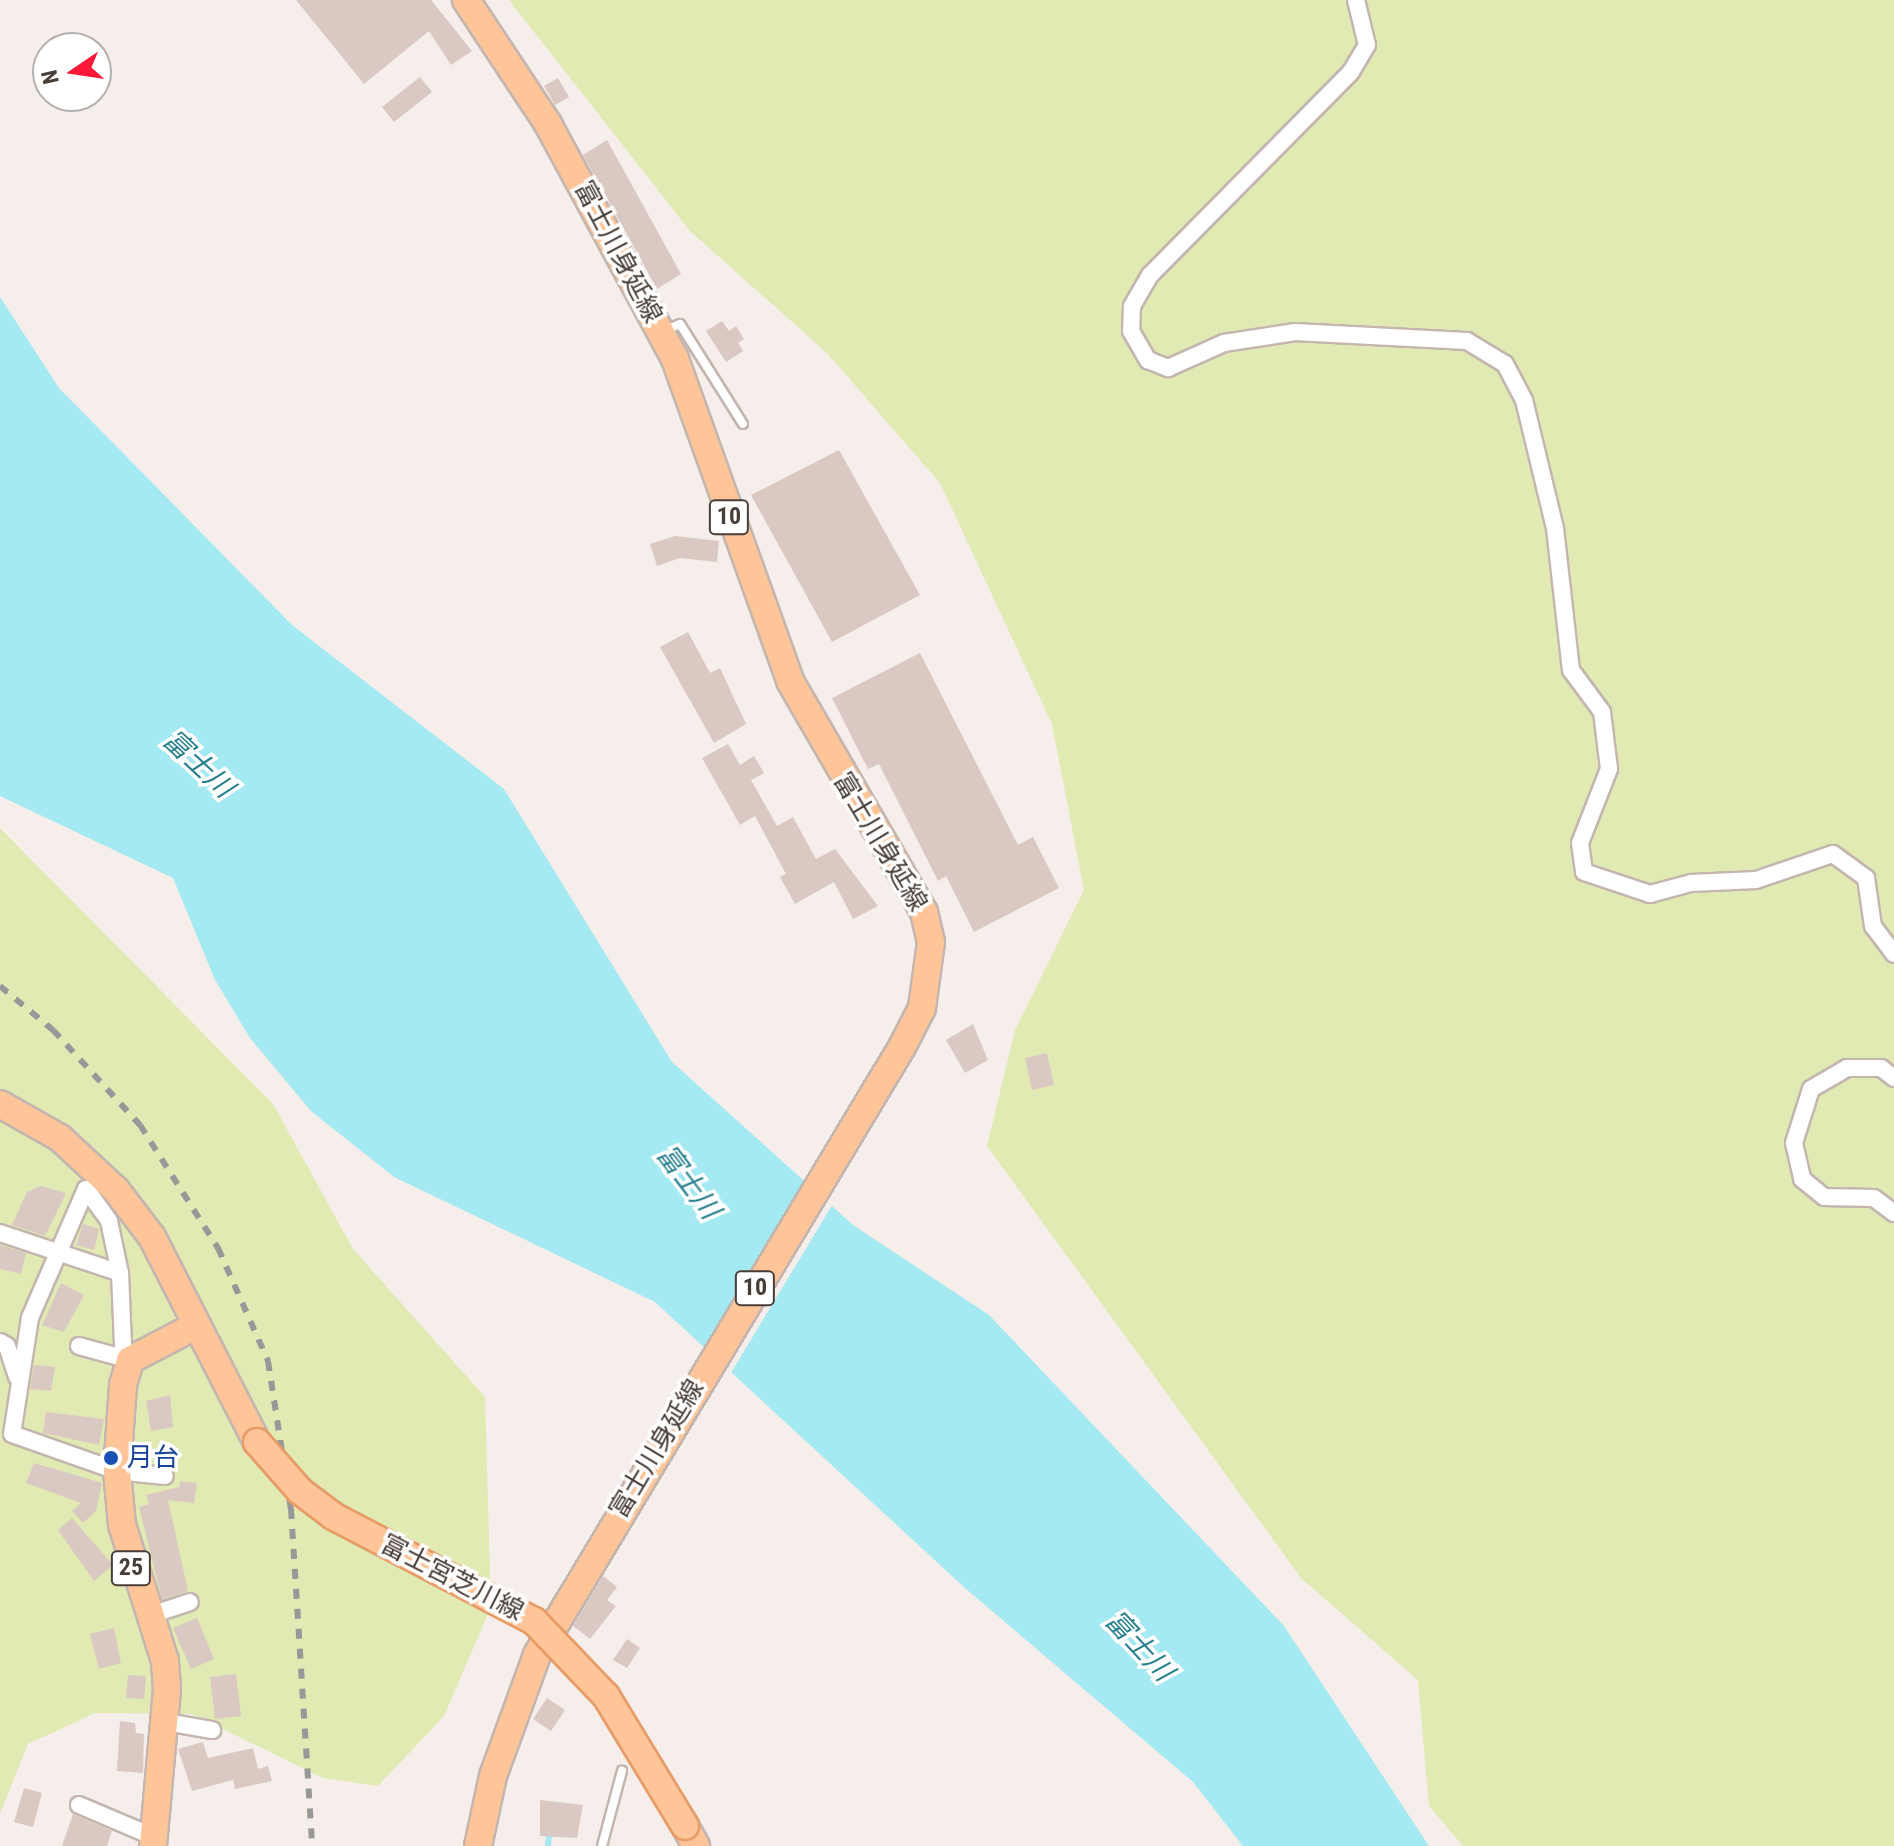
<!DOCTYPE html>
<html>
<head>
<meta charset="utf-8">
<style>
  body { margin:0 }
  #map { position:relative; width:1894px; height:1846px; overflow:hidden; background:#f5eeea; font-family:"Roboto Condensed","Noto Sans JP",sans-serif }
  div>[style] { position:absolute }
  .green>* { inset:0; background:#e0eab2 }
  .water>* { inset:0; background:#a5e9f2 }
  .pier>* { inset:0; background:#f5eeea }
  .stream>* { height:6px; margin:-3px; padding:0 3px; transform-origin:3px; border-radius:3px; background:#a5e9f2 }
  .building>* { inset:0; background:#dac9c2 }
  .roads { filter:drop-shadow(2px 0 #c4b6af) drop-shadow(-2px 0 #c4b6af) drop-shadow(0 2px #c4b6af) drop-shadow(0 -2px #c4b6af) }
  .service>* { height:8px; margin:-4px; padding:0 4px; transform-origin:4px; border-radius:4px; background:#fff }
  .minor>* { height:16px; margin:-8px; padding:0 8px; transform-origin:8px; border-radius:8px; background:#fff }
  .primary>* { height:26px; margin:-13px; padding:0 13px; transform-origin:13px; border-radius:13px; background:#ffc599 }
  .rail>* { height:6px; margin-top:-3px; transform-origin:0; background:repeating-linear-gradient(90deg,#989898 0 10px,transparent 0 20px) }
  .bridges { filter:drop-shadow(2px 0 #e79b66) drop-shadow(-2px 0 #e79b66) drop-shadow(0 2px #e79b66) drop-shadow(0 -2px #e79b66) }
  .primary-bridge>* { height:26px; margin:-13px; padding:0 13px; transform-origin:13px; border-radius:13px; background:#ffc599 }
  .dots>* { width:22px; height:22px; translate:-50% -50%; box-sizing:border-box; border:4px solid #fff; border-radius:50% }
  span { translate:-50% -50%; white-space:nowrap; text-align:center; line-height:1.15; -webkit-text-stroke:7px #fff; paint-order:stroke }
  .shield-label span { padding:2px 6px; background:#fff; border:2px solid; border-radius:6px; -webkit-text-stroke-width:0 }
  .shield-label { font-size:24px; color:#493d37; font-weight:700 }
  .street-label { font-size:26px; color:#493d37 }
  .transit-label { font-size:26px; color:#164399 }
  .left { translate:0 -50%; text-align:left }
  .water-label { font-size:28px; color:#26808e; font-style:italic }
  .north { position:absolute; left:32px; top:32px; width:80px; height:80px; box-sizing:border-box; background:#fff; border:2px solid #b6b1af; border-radius:50%; rotate:257deg; font-size:22px; font-weight:700; line-height:32px; text-align:center; color:#493d37 }
  .north::after { content:''; display:block; margin:auto; width:28px; height:36px; background:#fe1837; clip-path:polygon(50% 0,100% 100%,50% 72%,0 100%) }
</style>
</head>
<body>
<div id="map">
  <div class="green">
    <i style="clip-path:polygon(509px 0,1894px 0,1894px 1846px,1463px 1846px,1429px 1806px,1418px 1680px,1301px 1578px,987px 1146px,1015px 1030px,1084px 890px,1052px 724px,940px 483px,827px 353px,690px 231px)"></i>
    <i style="clip-path:polygon(0 828px,273px 1104px,353px 1249px,485px 1397px,491px 1607px,444px 1716px,378px 1786px,323px 1778px,192px 1714px,95px 1713px,28px 1744px,0 1814px)"></i>
  </div>
  <div class="water">
    <i style="clip-path:polygon(0 297px,59px 388px,292px 625px,504px 789px,672px 1062px,853px 1225px,989px 1315px,1284px 1626px,1429px 1846px,1243px 1846px,1193px 1782px,965px 1588px,655px 1302px,394px 1177px,311px 1111px,250px 1038px,215px 980px,173px 878px,0 796px)"></i>
  </div>
  <div class="pier">
    <i style="clip-path:polygon(809px 1179px,834px 1202px,729px 1376px,702px 1351px)"></i>
  </div>
  <div class="stream">
    <i style="left:548px;top:1846px;width:9px;rotate:-84deg"></i>
  </div>
  <div class="building">
    <i style="clip-path:polygon(296px 0,431px 0,472px 51px,451px 65px,429px 31px,364px 84px)"></i>
    <i style="clip-path:polygon(420px 77px,432px 92px,394px 122px,382px 107px)"></i>
    <i style="clip-path:polygon(558px 78px,569px 97px,555px 105px,544px 86px)"></i>
    <i style="clip-path:polygon(607px 140px,681px 274px,657px 289px,583px 155px)"></i>
    <i style="clip-path:polygon(722px 321px,729px 331px,736px 326px,744px 339px,738px 343px,743px 351px,726px 362px,706px 331px)"></i>
    <i style="clip-path:polygon(839px 450px,920px 595px,832px 642px,751px 495px)"></i>
    <i style="clip-path:polygon(675px 536px,719px 541px,717px 562px,680px 558px,657px 566px,650px 544px)"></i>
    <i style="clip-path:polygon(688px 632px,710px 673px,720px 668px,746px 724px,714px 743px,660px 647px)"></i>
    <i style="clip-path:polygon(920px 653px,1018px 845px,1033px 837px,1059px 888px,974px 932px,946px 876px,938px 881px,879px 764px,868px 769px,832px 698px)"></i>
    <i style="clip-path:polygon(728px 744px,740px 765px,754px 756px,764px 773px,751px 780px,777px 826px,793px 817px,816px 859px,835px 849px,878px 906px,853px 919px,834px 882px,795px 904px,780px 877px,786px 874px,755px 816px,740px 825px,702px 758px)"></i>
    <i style="clip-path:polygon(973px 1024px,988px 1060px,965px 1073px,946px 1040px)"></i>
    <i style="clip-path:polygon(1047px 1053px,1054px 1085px,1032px 1090px,1025px 1058px)"></i>
    <i style="clip-path:polygon(41px 1186px,66px 1193px,45px 1236px,12px 1225px,27px 1192px)"></i>
    <i style="clip-path:polygon(83px 1224px,99px 1229px,94px 1250px,76px 1245px)"></i>
    <i style="clip-path:polygon(0 1245px,26px 1253px,21px 1274px,0 1269px)"></i>
    <i style="clip-path:polygon(61px 1283px,84px 1295px,64px 1332px,42px 1325px)"></i>
    <i style="clip-path:polygon(34px 1365px,55px 1367px,51px 1391px,30px 1389px)"></i>
    <i style="clip-path:polygon(170px 1395px,173px 1427px,151px 1431px,146px 1401px)"></i>
    <i style="clip-path:polygon(46px 1412px,104px 1419px,99px 1445px,43px 1433px)"></i>
    <i style="clip-path:polygon(34px 1463px,102px 1483px,96px 1511px,83px 1523px,72px 1511px,81px 1503px,26px 1483px)"></i>
    <i style="clip-path:polygon(180px 1481px,197px 1483px,194px 1503px,168px 1500px,188px 1591px,162px 1600px,139px 1507px,149px 1504px,146px 1495px,179px 1487px)"></i>
    <i style="clip-path:polygon(72px 1518px,113px 1565px,94px 1581px,58px 1530px)"></i>
    <i style="clip-path:polygon(603px 1576px,617px 1587px,607px 1600px,616px 1606px,590px 1639px,573px 1626px)"></i>
    <i style="clip-path:polygon(197px 1618px,214px 1659px,191px 1669px,173px 1628px)"></i>
    <i style="clip-path:polygon(114px 1628px,121px 1663px,99px 1669px,90px 1634px)"></i>
    <i style="clip-path:polygon(627px 1639px,640px 1648px,627px 1668px,613px 1660px)"></i>
    <i style="clip-path:polygon(236px 1674px,241px 1716px,215px 1719px,210px 1677px)"></i>
    <i style="clip-path:polygon(128px 1675px,146px 1676px,144px 1699px,126px 1698px)"></i>
    <i style="clip-path:polygon(547px 1698px,565px 1710px,551px 1731px,533px 1719px)"></i>
    <i style="clip-path:polygon(120px 1721px,135px 1723px,136px 1733px,144px 1734px,143px 1773px,117px 1771px)"></i>
    <i style="clip-path:polygon(203px 1742px,208px 1758px,253px 1748px,258px 1769px,268px 1766px,272px 1781px,235px 1789px,233px 1780px,192px 1791px,178px 1749px)"></i>
    <i style="clip-path:polygon(24px 1788px,42px 1793px,33px 1827px,14px 1822px)"></i>
    <i style="clip-path:polygon(540px 1800px,583px 1805px,577px 1838px,540px 1836px)"></i>
    <i style="clip-path:polygon(73px 1814px,112px 1831px,107px 1846px,62px 1846px)"></i>
  </div>
  <div class="roads">
    <div class="service">
      <i style="left:664px;top:331px;width:17px;rotate:-24deg"></i>
      <i style="left:680px;top:324px;width:118px;rotate:57.8deg"></i>
      <i style="left:602px;top:1846px;width:78px;rotate:-75.1deg"></i>
    </div>
    <div class="minor">
      <i style="left:1356px;top:0;width:46px;rotate:76.3deg"></i>
      <i style="left:1367px;top:45px;width:31px;rotate:121deg"></i>
      <i style="left:1351px;top:72px;width:286px;rotate:134.7deg"></i>
      <i style="left:1150px;top:275px;width:36px;rotate:120deg"></i>
      <i style="left:1132px;top:306px;width:25px;rotate:92deg"></i>
      <i style="left:1131px;top:331px;width:34px;rotate:60deg"></i>
      <i style="left:1148px;top:360px;width:22px;rotate:22deg"></i>
      <i style="left:1168px;top:368px;width:61px;rotate:-24.1deg"></i>
      <i style="left:1224px;top:343px;width:72px;rotate:-8.8deg"></i>
      <i style="left:1295px;top:332px;width:172px;rotate:3deg"></i>
      <i style="left:1467px;top:341px;width:44px;rotate:31.2deg"></i>
      <i style="left:1505px;top:364px;width:41px;rotate:62.2deg"></i>
      <i style="left:1524px;top:400px;width:132px;rotate:76.4deg"></i>
      <i style="left:1555px;top:528px;width:143px;rotate:83.6deg"></i>
      <i style="left:1571px;top:670px;width:52px;rotate:53.6deg"></i>
      <i style="left:1602px;top:712px;width:57px;rotate:83deg"></i>
      <i style="left:1609px;top:769px;width:79px;rotate:111.4deg"></i>
      <i style="left:1580px;top:843px;width:29px;rotate:82deg"></i>
      <i style="left:1584px;top:872px;width:70px;rotate:18.4deg"></i>
      <i style="left:1650px;top:894px;width:42px;rotate:-15deg"></i>
      <i style="left:1691px;top:883px;width:65px;rotate:-2.6deg"></i>
      <i style="left:1756px;top:880px;width:81px;rotate:-18.7deg"></i>
      <i style="left:1833px;top:854px;width:41px;rotate:36deg"></i>
      <i style="left:1866px;top:878px;width:49px;rotate:81.7deg"></i>
      <i style="left:1873px;top:926px;width:35px;rotate:53deg"></i>
      <i style="left:1894px;top:1078px;width:16px;rotate:-142deg"></i>
      <i style="left:1881px;top:1068px;width:34px;rotate:180deg"></i>
      <i style="left:1847px;top:1068px;width:42px;rotate:149.7deg"></i>
      <i style="left:1811px;top:1089px;width:57px;rotate:107.5deg"></i>
      <i style="left:1794px;top:1143px;width:37px;rotate:77deg"></i>
      <i style="left:1802px;top:1179px;width:28px;rotate:39deg"></i>
      <i style="left:1824px;top:1197px;width:50px;rotate:1.1deg"></i>
      <i style="left:1874px;top:1198px;width:25px;rotate:37deg"></i>
      <i style="left:86px;top:1189px;width:141px;rotate:113.5deg"></i>
      <i style="left:30px;top:1318px;width:117px;rotate:98.8deg"></i>
      <i style="left:12px;top:1434px;width:111px;rotate:19.4deg"></i>
      <i style="left:117px;top:1471px;width:48px;rotate:5.9deg"></i>
      <i style="left:86px;top:1189px;width:39px;rotate:54deg"></i>
      <i style="left:109px;top:1221px;width:53px;rotate:78.1deg"></i>
      <i style="left:120px;top:1273px;width:73px;rotate:87.6deg"></i>
      <i style="left:123px;top:1346px;width:16px;rotate:63deg"></i>
      <i style="left:0;top:1233px;width:126px;rotate:18.4deg"></i>
      <i style="left:0;top:1342px;width:8px;rotate:30deg"></i>
      <i style="left:7px;top:1346px;width:33px;rotate:72deg"></i>
      <i style="left:79px;top:1346px;width:53px;rotate:15.4deg"></i>
      <i style="left:148px;top:1616px;width:44px;rotate:-18.4deg"></i>
      <i style="left:166px;top:1722px;width:47px;rotate:9.9deg"></i>
      <i style="left:79px;top:1805px;width:82px;rotate:23.1deg"></i>
    </div>
    <div class="primary">
      <i style="left:466px;top:0;width:149px;rotate:56.5deg"></i>
      <i style="left:548px;top:124px;width:267px;rotate:61.6deg"></i>
      <i style="left:675px;top:359px;width:342px;rotate:70.3deg"></i>
      <i style="left:790px;top:681px;width:267px;rotate:59.9deg"></i>
      <i style="left:924px;top:912px;width:31px;rotate:77deg"></i>
      <i style="left:931px;top:942px;width:67px;rotate:97.8deg"></i>
      <i style="left:922px;top:1008px;width:44px;rotate:117.1deg"></i>
      <i style="left:902px;top:1047px;width:709px;rotate:120.98deg"></i>
      <i style="left:537px;top:1655px;width:129px;rotate:110deg"></i>
      <i style="left:493px;top:1776px;width:72px;rotate:102.1deg"></i>
      <i style="left:0;top:1104px;width:69px;rotate:29.5deg"></i>
      <i style="left:60px;top:1138px;width:76px;rotate:42.9deg"></i>
      <i style="left:116px;top:1190px;width:59px;rotate:52.5deg"></i>
      <i style="left:152px;top:1237px;width:230px;rotate:62.9deg"></i>
      <i style="left:685px;top:1826px;width:23px;rotate:61deg"></i>
      <i style="left:153px;top:1846px;width:157px;rotate:-84.9deg"></i>
      <i style="left:167px;top:1690px;width:29px;rotate:-94deg"></i>
      <i style="left:165px;top:1661px;width:143px;rotate:-107.5deg"></i>
      <i style="left:122px;top:1525px;width:54px;rotate:-95.3deg"></i>
      <i style="left:117px;top:1471px;width:86px;rotate:-86deg"></i>
      <i style="left:123px;top:1385px;width:26px;rotate:-74deg"></i>
      <i style="left:130px;top:1360px;width:73px;rotate:-27.6deg"></i>
    </div>
  </div>
  <div class="rail">
    <i style="left:0;top:986px;width:69px;rotate:39.7deg"></i>
    <i style="left:53px;top:1030px;width:129px;rotate:47.5deg"></i>
    <i style="left:140px;top:1125px;width:146px;rotate:57.6deg"></i>
    <i style="left:218px;top:1248px;width:124px;rotate:66.1deg"></i>
    <i style="left:268px;top:1361px;width:150px;rotate:81.2deg"></i>
    <i style="left:291px;top:1509px;width:338px;rotate:86.4deg"></i>
  </div>
  <div class="bridges">
    <div class="primary-bridge">
      <i style="left:257px;top:1442px;width:65px;rotate:48.7deg"></i>
      <i style="left:300px;top:1491px;width:41px;rotate:37.1deg"></i>
      <i style="left:333px;top:1516px;width:227px;rotate:27.6deg"></i>
      <i style="left:534px;top:1621px;width:104px;rotate:46.2deg"></i>
      <i style="left:606px;top:1696px;width:152px;rotate:58.7deg"></i>
    </div>
  </div>
  <div class="dots">
    <i style="left:111px;top:1458px;background:#1a4fb4"></i>
  </div>
  <div class="shield-label">
    <span style="left:729px;top:517px">10</span>
    <span style="left:755px;top:1288px">10</span>
    <span style="left:131px;top:1568px">25</span>
  </div>
  <div class="street-label">
    <span style="left:618px;top:252px;rotate:62deg">富士川身延線</span>
    <span style="left:880px;top:842px;rotate:59deg">富士川身延線</span>
    <span style="left:657px;top:1449px;rotate:-59deg">富士川身延線</span>
    <span style="left:452px;top:1578px;rotate:27deg">富士宮芝川線</span>
  </div>
  <div class="transit-label">
    <span class="left" style="left:127px;top:1458px">月台</span>
  </div>
  <div class="water-label">
    <span style="left:198px;top:764px;rotate:43deg">富士川</span>
    <span style="left:688px;top:1182px;rotate:53deg">富士川</span>
    <span style="left:1139px;top:1646px;rotate:47deg">富士川</span>
  </div>
  <div class="north">N</div>
</div>
</body>
</html>
